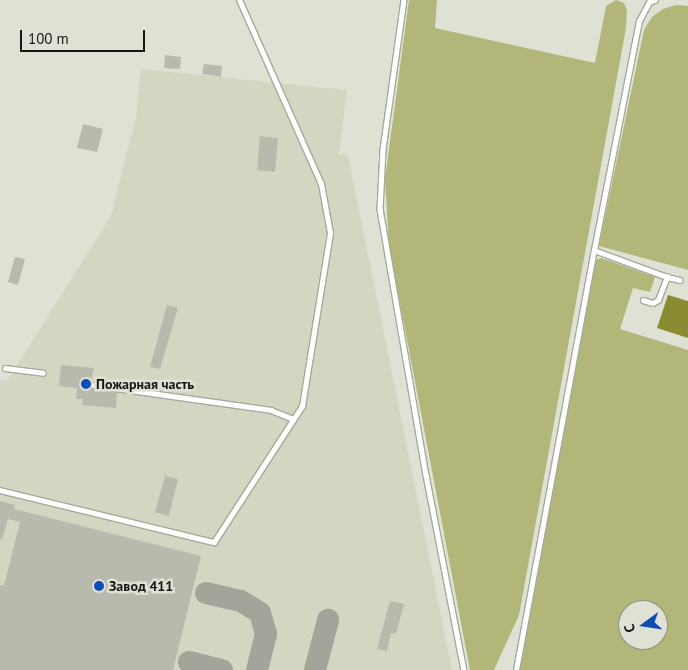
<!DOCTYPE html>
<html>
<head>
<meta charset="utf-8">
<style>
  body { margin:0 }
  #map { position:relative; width:688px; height:670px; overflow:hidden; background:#e0e1d5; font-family:"PT Sans",sans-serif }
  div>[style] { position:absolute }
  .built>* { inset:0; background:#d4d6c2 }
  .green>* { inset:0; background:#b2b679 }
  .water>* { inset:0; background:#898c33 }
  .taxiway>* { height:22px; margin:-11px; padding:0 11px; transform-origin:11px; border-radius:11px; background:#a3a49a }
  .building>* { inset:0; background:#b9baae }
  .roads { filter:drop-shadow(1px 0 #a7a89c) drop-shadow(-1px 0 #a7a89c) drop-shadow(0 1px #a7a89c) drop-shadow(0 -1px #a7a89c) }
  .lane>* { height:4.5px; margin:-2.25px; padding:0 2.25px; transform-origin:2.25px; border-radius:2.25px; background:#fff }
  .dots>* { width:14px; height:14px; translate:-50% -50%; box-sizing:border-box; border:2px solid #e0e1d5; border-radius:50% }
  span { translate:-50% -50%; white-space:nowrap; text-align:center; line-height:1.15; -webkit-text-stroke:5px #e0e1d5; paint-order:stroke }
  .poi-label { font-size:14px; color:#171713; font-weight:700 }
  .left { translate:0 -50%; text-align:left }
  .north { position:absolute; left:618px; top:600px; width:50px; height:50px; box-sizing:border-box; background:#e0e1d5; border:1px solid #909087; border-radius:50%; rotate:256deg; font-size:14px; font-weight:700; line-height:20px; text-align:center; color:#171713 }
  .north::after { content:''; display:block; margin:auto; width:18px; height:22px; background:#0c4db8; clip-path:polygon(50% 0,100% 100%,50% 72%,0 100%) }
  .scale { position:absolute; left:20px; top:30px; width:125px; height:22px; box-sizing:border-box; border:2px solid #171713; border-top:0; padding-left:6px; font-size:15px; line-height:18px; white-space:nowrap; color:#171713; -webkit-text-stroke:4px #e0e1d5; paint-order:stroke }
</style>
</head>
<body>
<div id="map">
  <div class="built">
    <i style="clip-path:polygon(141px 69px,347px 90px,339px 154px,348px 155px,452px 670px,0 670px,0 380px,7px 381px,111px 216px,136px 117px)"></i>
  </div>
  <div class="green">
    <i style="clip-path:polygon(409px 0,437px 0,435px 28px,595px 63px,606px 6px,616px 0,624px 3px,627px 10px,626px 28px,519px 615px,494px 670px,470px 670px,389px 245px,385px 179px)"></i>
    <i style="clip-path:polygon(676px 5px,688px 6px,688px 270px,599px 246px,644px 30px,652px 17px,663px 9px)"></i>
    <i style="clip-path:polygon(evenodd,601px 258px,655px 277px,650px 292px,633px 288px,620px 329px,688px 350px,688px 670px,520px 670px,596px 260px,601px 258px,628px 610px,658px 610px,658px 640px,628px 640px,628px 610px)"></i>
  </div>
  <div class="water">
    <i style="clip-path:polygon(668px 295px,688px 301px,688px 338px,657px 328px)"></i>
  </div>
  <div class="taxiway">
    <i style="left:206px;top:593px;width:36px;rotate:13deg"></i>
    <i style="left:241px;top:601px;width:22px;rotate:32deg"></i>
    <i style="left:260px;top:613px;width:22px;rotate:74deg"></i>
    <i style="left:266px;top:634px;width:37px;rotate:104deg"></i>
    <i style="left:189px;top:662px;width:34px;rotate:14deg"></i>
    <i style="left:315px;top:670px;width:52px;rotate:-75.4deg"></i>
  </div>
  <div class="building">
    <i style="clip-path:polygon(165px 55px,181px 57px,180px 69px,164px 68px)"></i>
    <i style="clip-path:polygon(204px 64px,222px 66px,221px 77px,202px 74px)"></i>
    <i style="clip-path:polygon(83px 124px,103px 129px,97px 152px,77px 148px)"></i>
    <i style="clip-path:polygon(260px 136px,278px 138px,275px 172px,257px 170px)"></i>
    <i style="clip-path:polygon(15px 257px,25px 259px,18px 285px,8px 282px)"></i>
    <i style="clip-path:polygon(167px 305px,178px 308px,160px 369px,150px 367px)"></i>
    <i style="clip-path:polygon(61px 365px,94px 368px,90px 385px,92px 389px,117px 392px,116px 408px,82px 405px,83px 399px,76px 399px,77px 388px,59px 386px)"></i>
    <i style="clip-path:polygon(165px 476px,178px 479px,169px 516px,155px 512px)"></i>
    <i style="clip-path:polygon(0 501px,15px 505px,14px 509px,201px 556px,173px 670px,0 670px,0 585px,4px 586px,20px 522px,8px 519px,2px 540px,0 539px)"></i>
    <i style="clip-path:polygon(390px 601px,404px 604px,396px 634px,391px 633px,387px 651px,377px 649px)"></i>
  </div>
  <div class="roads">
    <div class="lane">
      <i style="left:404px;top:0;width:151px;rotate:98deg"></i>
      <i style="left:383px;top:150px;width:59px;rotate:92.9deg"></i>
      <i style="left:380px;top:209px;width:270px;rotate:80.2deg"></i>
      <i style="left:426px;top:475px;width:199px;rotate:79deg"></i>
      <i style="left:594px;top:250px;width:78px;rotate:20.3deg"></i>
      <i style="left:643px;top:300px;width:10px;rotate:17deg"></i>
      <i style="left:653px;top:303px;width:6px;rotate:-31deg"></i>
      <i style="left:658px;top:300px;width:25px;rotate:-69deg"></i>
      <i style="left:667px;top:277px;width:13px;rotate:13deg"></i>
      <i style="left:5px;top:368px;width:38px;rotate:7deg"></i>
      <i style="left:94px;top:385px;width:179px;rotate:8deg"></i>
      <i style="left:271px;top:410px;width:24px;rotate:22deg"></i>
      <i style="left:0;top:490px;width:220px;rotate:13.7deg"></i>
      <i style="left:214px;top:542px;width:162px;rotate:-57.1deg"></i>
      <i style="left:302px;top:406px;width:175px;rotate:-80.8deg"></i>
      <i style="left:330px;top:233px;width:50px;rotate:-100.4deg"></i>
      <i style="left:321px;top:184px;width:201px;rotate:-114deg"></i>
      <i style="left:516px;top:670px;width:427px;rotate:-79.5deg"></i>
      <i style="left:594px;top:250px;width:233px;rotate:-78.9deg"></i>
      <i style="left:639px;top:21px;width:21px;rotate:-62deg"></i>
      <i style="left:649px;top:2px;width:6px;rotate:-18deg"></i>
    </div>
  </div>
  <div class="dots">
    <i style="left:86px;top:384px;background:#0c4db8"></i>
    <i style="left:99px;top:586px;background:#0c4db8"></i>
  </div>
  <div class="poi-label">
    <span class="left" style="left:96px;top:384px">Пожарная часть</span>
    <span class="left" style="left:109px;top:586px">Завод 411</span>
  </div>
  <div class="north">С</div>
  <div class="scale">100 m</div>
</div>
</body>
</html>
